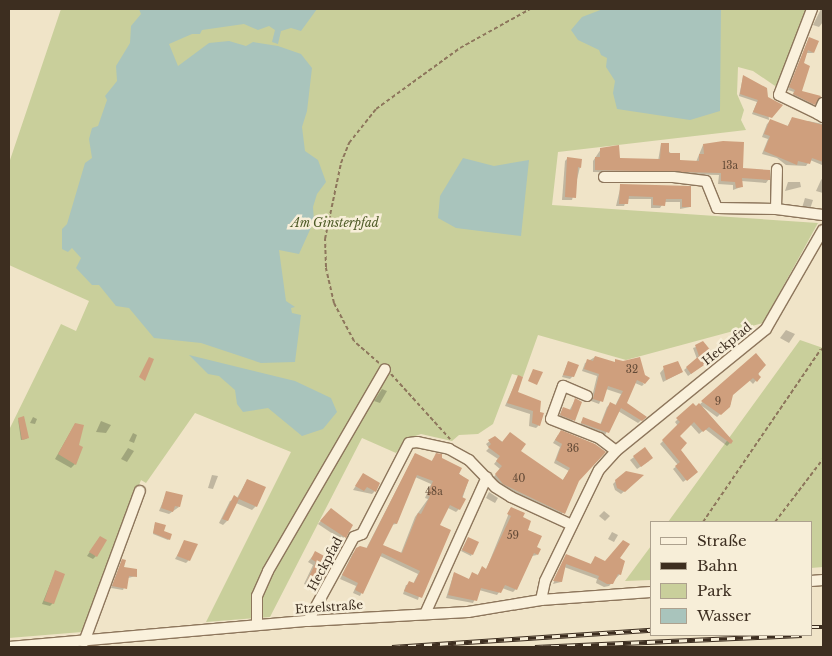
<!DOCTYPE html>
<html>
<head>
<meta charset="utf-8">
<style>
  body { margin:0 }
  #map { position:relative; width:832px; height:656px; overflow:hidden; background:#f0e4c8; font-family:"Libre Baskerville",serif }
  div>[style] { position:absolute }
  .green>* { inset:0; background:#c9cf9b }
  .water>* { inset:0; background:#a9c4bc }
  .shadow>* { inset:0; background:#0003 }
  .building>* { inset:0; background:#cf9f7d }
  .path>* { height:2px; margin-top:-1px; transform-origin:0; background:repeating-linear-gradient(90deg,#8d765c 0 4px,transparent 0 6.5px) }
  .roads { filter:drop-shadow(1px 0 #8d765c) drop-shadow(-1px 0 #8d765c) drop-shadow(0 1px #8d765c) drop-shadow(0 -1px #8d765c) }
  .minor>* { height:10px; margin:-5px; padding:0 5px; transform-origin:5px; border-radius:5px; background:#faf1dc }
  .rail>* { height:4.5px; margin-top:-2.25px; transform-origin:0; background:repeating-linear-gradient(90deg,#f7eed8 0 8px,#3d2e20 0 16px); box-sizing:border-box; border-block:1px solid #3d2e20 }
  span { translate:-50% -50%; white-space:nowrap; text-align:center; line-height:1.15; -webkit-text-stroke:5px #f7eed8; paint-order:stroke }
  .number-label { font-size:10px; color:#624a37 }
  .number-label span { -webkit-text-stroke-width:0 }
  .park-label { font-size:12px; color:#4d5a26; font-style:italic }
  .street-label { font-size:12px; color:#3d2e20 }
  .frame { position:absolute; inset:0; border:10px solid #3d2e20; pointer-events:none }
  .legend { position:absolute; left:650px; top:521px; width:162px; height:115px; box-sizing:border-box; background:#f7eed8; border:1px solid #ada18e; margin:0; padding:6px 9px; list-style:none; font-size:15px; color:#3d2e20 }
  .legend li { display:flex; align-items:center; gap:10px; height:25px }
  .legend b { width:25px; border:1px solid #ada18e }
</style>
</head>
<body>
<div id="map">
  <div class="green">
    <i style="clip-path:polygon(61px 9px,813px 9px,778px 88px,753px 71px,738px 67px,737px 94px,744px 110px,741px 120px,746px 130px,558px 152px,552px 205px,818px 223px,763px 323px,626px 360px,538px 335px,523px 377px,512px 374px,493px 424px,478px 434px,459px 435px,452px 441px,421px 434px,407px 439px,396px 453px,362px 438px,270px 617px,206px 622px,291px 452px,195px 413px,146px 483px,141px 480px,82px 632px,9px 638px,9px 430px,61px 324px,76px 331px,89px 301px,9px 265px,9px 163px)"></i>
    <i style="clip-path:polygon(800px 340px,823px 348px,823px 567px,811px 568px,811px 522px,668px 522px)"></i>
    <i style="clip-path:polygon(651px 546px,651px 580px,625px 581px)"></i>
  </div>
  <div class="water">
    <i style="clip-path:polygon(139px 9px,317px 9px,301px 31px,291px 28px,281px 31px,278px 44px,272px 42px,275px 30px,269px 26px,258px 30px,244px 24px,202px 30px,200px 34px,192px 34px,169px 44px,178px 66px,209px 43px,229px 41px,246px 46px,253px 42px,278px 46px,301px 54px,312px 68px,307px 111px,302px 127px,305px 151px,318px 160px,326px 182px,317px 194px,313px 207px,314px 221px,299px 254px,279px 250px,286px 301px,295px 307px,291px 308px,292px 313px,301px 315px,295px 362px,261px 363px,201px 343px,154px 338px,129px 308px,116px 306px,99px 285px,92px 285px,76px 268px,81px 258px,72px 248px,68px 252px,62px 249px,62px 229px,67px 224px,85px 163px,92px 158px,89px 139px,92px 128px,98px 126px,107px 100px,105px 96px,117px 81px,116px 66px,130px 43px,131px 26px,141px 14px)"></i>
    <i style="clip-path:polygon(603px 9px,721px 9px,720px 111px,690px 120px,617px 109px,613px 93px,615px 81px,606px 67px,607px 58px,601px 55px,599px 50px,578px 40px,571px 30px,582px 17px)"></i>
    <i style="clip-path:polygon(463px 158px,494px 166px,529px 160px,521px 236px,456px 228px,438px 218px,440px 196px)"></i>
    <i style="clip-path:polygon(189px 355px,295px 381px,331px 398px,337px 412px,323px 429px,302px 436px,268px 408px,243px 412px,237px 404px,235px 390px,219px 376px,208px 374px)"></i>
  </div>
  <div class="shadow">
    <i style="clip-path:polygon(821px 9px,823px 9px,823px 22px,819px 27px,813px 25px)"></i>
    <i style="clip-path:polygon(809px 38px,813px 53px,806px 53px,802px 63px,800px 92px,814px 104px,811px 106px,792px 97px,794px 92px,788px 90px)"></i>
    <i style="clip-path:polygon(743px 77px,767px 98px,769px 120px,752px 114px,757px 102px,739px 96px)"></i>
    <i style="clip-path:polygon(792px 118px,805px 123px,808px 121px,823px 124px,822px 165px,810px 160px,806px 166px,786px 165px,777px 158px,762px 154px,768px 139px,762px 137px,767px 124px,770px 121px,787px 127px)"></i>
    <i style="clip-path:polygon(661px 144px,679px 161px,696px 162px,703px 145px,742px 169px,769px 179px,766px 183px,741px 181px,741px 187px,733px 190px,733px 185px,718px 184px,719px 175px,593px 172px,593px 161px,601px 149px,619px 159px,658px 161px)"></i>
    <i style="clip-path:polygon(568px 158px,580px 167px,572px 200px,562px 200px,565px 161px)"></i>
    <i style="clip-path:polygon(823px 178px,823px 193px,816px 191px,821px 180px)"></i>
    <i style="clip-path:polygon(788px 182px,800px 182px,801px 187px,785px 191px)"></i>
    <i style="clip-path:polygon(621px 185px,690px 187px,690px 207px,680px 209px,680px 202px,664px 202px,660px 208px,651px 208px,651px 199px,627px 199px,624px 206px,616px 206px)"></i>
    <i style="clip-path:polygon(805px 198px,813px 200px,810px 209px,802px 208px)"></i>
    <i style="clip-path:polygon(786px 330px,795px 334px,789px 343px,780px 338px)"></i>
    <i style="clip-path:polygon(705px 344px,714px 357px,688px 376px,684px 370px,697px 359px,693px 348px)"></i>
    <i style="clip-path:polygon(756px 355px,759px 377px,753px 384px,749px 380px,730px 397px,731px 404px,717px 417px,702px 406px,732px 441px,727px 446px,705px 429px,699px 434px,690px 424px,679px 436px,679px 450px,694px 474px,683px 482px,673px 469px,678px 465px,660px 444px,678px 426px,675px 422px,688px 409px,699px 405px)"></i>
    <i style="clip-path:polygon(595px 357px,613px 363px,616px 361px,644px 384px,642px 386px,635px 383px,625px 403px,645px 417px,638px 423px,618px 411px,605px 435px,579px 426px,583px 419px,600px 425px,607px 407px,610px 404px,615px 406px,621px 394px,606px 389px,599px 404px,591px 401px,597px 376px,582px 371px,585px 363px)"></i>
    <i style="clip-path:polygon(568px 362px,573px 376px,570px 379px,562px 377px)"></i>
    <i style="clip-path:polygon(666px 366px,682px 372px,663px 382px,660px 373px)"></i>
    <i style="clip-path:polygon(518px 377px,517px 393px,540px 402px,539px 425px,536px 428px,529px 426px,530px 414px,505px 406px)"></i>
    <i style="clip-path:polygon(382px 389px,387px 391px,380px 403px,374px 401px)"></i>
    <i style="clip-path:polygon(575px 400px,573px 420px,571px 423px,558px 418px,563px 408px,569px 411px)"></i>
    <i style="clip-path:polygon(33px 417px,37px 419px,35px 424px,30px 423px)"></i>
    <i style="clip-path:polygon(18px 419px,27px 438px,26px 439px,21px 440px)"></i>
    <i style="clip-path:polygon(101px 421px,111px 425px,106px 433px,96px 432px)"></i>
    <i style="clip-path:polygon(75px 424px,75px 464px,71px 468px,55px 459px)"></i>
    <i style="clip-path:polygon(133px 433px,137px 435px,134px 443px,129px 441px)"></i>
    <i style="clip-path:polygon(558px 435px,578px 480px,561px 516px,507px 491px,493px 478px,500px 469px,494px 464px,498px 459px,486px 451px,489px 448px,486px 444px,495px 437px,562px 481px,569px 471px,554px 463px,560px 447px,553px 443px)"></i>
    <i style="clip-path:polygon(128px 448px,134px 451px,127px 462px,121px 459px)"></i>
    <i style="clip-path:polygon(645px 449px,649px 461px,637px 469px,630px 460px)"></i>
    <i style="clip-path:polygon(evenodd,415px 454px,431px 462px,436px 455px,468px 481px,459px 509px,456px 512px,448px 508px,438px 526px,418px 600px,403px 594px,406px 585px,413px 584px,418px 574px,380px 556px,360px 596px,353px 593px,356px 586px,340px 579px,353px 553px,366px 549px,415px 454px,415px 477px,431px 484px,425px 498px,428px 499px,415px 517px,401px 553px,382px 546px,391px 525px,396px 524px,415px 477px)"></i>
    <i style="clip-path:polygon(212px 475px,218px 476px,213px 489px,208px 488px)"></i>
    <i style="clip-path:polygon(363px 475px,375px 491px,372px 494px,353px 490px)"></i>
    <i style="clip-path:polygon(640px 478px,621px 494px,615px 490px,613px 484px,616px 481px)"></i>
    <i style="clip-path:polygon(247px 480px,256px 506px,252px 510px,236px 503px,227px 521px,223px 525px,219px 523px,230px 501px,237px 498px)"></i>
    <i style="clip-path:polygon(167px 492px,179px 507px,169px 514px,159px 511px)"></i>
    <i style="clip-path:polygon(489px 492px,498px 498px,495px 503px,486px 498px)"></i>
    <i style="clip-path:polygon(511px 508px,521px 517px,537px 555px,532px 556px,516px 589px,513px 592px,502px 588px,497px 595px,479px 590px,473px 603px,446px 598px,454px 573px,468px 580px,473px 574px,477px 576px,482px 568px,486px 570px)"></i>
    <i style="clip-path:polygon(331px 509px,352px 525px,342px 540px,318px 524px)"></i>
    <i style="clip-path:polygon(604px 511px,610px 516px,605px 521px,599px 516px)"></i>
    <i style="clip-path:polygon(155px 524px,169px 539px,168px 540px,153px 534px)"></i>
    <i style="clip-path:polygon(612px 532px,618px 535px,614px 542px,608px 539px)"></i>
    <i style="clip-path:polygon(100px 537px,96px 556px,93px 559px,87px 556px)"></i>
    <i style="clip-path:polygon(468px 538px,472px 554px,471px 556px,461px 551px)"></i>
    <i style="clip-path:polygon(185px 542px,189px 560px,186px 563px,175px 559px)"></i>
    <i style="clip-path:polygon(315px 553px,321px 569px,315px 589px,304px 584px,313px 565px,308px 562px)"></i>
    <i style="clip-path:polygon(566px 555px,590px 565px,595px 558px,605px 563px,619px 558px,620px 574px,609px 586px,604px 587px,596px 583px,597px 579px,564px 567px,561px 582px,553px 584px)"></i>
    <i style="clip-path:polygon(122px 560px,122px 568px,136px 576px,128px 578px,123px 590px,111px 588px)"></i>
    <i style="clip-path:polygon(55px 572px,53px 603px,50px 606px,42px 604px)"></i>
  </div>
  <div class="building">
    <i style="clip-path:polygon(809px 37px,819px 41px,814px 53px,808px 50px,804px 63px,810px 66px,802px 91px,821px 96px,815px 105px,793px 94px,795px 90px,789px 87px)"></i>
    <i style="clip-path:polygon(743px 75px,767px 88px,768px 97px,783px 105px,772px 118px,753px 112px,758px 100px,740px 94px)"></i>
    <i style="clip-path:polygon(792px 117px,823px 125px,823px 162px,812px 158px,810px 164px,798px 161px,797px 165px,764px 151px,770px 136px,764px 134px,770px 119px,788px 126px)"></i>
    <i style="clip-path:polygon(723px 141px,744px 142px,743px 168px,770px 170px,770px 180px,742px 178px,743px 187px,736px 188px,735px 182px,721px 181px,721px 173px,595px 170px,595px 157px,600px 157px,600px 148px,619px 145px,620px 158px,660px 159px,661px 143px,669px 143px,669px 153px,680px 153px,680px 160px,699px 161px,699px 154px,704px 154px,703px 144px)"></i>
    <i style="clip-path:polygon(567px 157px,582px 159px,581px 168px,578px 167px,576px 198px,565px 197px)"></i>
    <i style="clip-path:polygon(620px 184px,691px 186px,691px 207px,682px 207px,682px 199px,666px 199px,665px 206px,653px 205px,653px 197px,629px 196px,628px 204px,619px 204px)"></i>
    <i style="clip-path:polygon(703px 341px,716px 357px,691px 374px,686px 367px,699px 356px,695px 345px)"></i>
    <i style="clip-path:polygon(756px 353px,766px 365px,758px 374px,761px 377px,757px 382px,753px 378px,733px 395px,730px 407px,721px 415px,701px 401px)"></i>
    <i style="clip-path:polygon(595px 356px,615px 362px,615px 359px,623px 361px,640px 357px,645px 375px,650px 378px,645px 384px,637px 380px,627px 403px,647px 417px,642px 421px,621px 408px,609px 433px,581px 423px,583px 417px,601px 424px,610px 402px,616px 405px,623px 391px,608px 386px,603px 402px,593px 399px,599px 374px,584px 369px,587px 359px,593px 361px)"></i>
    <i style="clip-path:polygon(149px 357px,154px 359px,145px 381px,139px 377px)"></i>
    <i style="clip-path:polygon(568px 361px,579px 365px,574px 377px,563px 375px)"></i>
    <i style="clip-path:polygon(678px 361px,683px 372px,666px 380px,663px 366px)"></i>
    <i style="clip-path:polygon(533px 369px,543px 372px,537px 385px,528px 381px)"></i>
    <i style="clip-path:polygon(518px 375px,523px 377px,518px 392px,541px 401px,540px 412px,544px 413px,540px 426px,532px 423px,533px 411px,507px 403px)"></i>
    <i style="clip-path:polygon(575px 398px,582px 402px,575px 421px,560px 415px,563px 407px,571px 410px)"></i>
    <i style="clip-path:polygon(693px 403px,696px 406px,699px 403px,733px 441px,731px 444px,709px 427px,703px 432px,694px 422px,680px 436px,687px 443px,681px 450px,698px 472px,687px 481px,675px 466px,680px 462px,662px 440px,680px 422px,676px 418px)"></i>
    <i style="clip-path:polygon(24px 416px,29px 438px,22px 440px,18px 418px)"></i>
    <i style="clip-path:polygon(75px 423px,84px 425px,79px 445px,83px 447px,76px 465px,58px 454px)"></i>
    <i style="clip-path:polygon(561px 430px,595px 444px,606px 452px,579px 481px,565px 514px,503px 484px,495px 474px,502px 466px,496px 461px,500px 456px,488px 447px,491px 444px,488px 440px,495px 436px,502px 442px,510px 432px,526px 444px,521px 451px,563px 480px,570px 468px,556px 460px,562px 444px,555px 440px)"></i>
    <i style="clip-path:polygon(645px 447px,653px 458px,641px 467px,633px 456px)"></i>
    <i style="clip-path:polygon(evenodd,415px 453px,432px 461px,436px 453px,442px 454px,442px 458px,462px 468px,459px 474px,469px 480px,462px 497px,466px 499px,460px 510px,450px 505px,440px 525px,451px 530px,422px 598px,404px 591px,409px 581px,414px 583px,420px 571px,382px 553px,363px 594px,355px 590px,358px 583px,342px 575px,356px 548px,360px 546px,367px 548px,415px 453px,417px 475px,433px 481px,427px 495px,430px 496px,421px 514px,418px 513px,402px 553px,383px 545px,394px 523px,397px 524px,417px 475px)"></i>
    <i style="clip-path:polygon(626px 471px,644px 475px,625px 492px,617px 488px,615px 480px)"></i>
    <i style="clip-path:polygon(363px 473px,380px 483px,376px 492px,367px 487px,364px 491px,355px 486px)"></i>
    <i style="clip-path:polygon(247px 479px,266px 487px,257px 507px,239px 499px,228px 521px,222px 519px,234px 495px,238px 498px)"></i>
    <i style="clip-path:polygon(166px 491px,183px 495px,180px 507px,175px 506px,173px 512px,161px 508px)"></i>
    <i style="clip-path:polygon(511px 507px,525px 513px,523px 517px,531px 521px,528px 530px,542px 536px,537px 547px,541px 549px,538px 555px,534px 553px,517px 590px,505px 585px,501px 593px,481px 588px,477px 601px,448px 595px,454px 572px,469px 579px,472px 572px,478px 575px,482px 566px,486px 569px,511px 516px,507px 514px)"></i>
    <i style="clip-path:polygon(331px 508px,353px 525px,346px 538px,320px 521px)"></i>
    <i style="clip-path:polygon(155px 522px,166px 525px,164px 531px,172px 534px,170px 540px,153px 533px)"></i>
    <i style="clip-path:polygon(100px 536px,107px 540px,97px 557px,89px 552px)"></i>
    <i style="clip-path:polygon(468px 537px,479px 542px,473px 555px,462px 550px)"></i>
    <i style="clip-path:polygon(184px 540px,198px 544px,190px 561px,177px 556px)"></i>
    <i style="clip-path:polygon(623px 540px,630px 544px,620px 558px,625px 561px,621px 575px,618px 574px,613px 584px,607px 584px,598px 579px,599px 576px,566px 564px,562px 582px,553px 581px,566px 554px,591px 564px,595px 556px,605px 561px)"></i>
    <i style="clip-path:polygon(315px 551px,328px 558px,323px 568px,328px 571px,319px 587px,307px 581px,316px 562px,311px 559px)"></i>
    <i style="clip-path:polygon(122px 559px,126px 560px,124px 567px,137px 569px,137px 577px,129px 576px,127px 589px,112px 586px)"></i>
    <i style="clip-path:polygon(55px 570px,65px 574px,54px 604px,44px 601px)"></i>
  </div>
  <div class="path">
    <i style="left:379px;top:363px;width:33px;rotate:-139deg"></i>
    <i style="left:354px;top:341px;width:43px;rotate:-117.8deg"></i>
    <i style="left:334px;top:303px;width:37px;rotate:-103deg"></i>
    <i style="left:326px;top:267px;width:28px;rotate:-92deg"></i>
    <i style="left:325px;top:239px;width:78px;rotate:-78.1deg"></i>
    <i style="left:341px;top:163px;width:22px;rotate:-68deg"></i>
    <i style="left:349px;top:143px;width:43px;rotate:-51.5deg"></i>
    <i style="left:376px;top:109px;width:104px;rotate:-36deg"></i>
    <i style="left:460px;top:48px;width:80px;rotate:-29.1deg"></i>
    <i style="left:391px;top:374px;width:88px;rotate:47.8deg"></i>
    <i style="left:703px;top:522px;width:209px;rotate:-55.7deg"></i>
    <i style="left:821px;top:349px;width:2px;rotate:27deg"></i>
    <i style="left:775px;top:522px;width:79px;rotate:-52.7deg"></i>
  </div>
  <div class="roads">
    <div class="minor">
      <i style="left:812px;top:9px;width:92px;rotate:111deg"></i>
      <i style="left:779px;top:95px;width:43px;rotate:26deg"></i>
      <i style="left:823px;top:103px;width:12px;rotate:114deg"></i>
      <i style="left:818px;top:114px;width:6px;rotate:31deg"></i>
      <i style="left:604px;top:177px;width:69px"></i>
      <i style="left:673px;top:177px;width:33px;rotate:7deg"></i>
      <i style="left:706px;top:181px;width:29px;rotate:68deg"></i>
      <i style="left:717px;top:208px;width:59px;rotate:1deg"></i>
      <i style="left:776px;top:209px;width:47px;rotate:7.3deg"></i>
      <i style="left:776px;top:209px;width:40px;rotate:-88.6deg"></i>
      <i style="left:587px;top:396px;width:26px;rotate:-157deg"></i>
      <i style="left:563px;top:386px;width:35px;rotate:110deg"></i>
      <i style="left:551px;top:419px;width:52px;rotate:21.6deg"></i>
      <i style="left:599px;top:438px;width:21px;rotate:37deg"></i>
      <i style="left:811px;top:581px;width:12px;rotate:-5deg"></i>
      <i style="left:541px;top:600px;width:19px;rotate:-78deg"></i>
      <i style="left:545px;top:581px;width:123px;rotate:-64.1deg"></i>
      <i style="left:599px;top:470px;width:25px;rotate:-48deg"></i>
      <i style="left:616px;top:451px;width:193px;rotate:-39.1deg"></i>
      <i style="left:766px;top:329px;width:114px;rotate:-60.1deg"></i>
      <i style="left:425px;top:614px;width:150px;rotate:-65.7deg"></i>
      <i style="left:308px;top:621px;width:96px;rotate:-61.3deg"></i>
      <i style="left:354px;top:537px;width:9px;rotate:-21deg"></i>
      <i style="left:362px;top:534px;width:102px;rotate:-62.7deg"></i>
      <i style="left:409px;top:443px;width:8px;rotate:-7deg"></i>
      <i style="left:417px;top:442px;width:33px;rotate:12deg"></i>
      <i style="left:449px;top:449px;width:23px;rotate:29deg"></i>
      <i style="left:469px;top:460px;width:37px;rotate:46deg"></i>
      <i style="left:495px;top:487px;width:19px;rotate:32deg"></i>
      <i style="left:511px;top:497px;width:67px;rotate:24.7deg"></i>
      <i style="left:257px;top:625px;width:29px;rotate:-90deg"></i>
      <i style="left:257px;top:596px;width:27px;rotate:-66deg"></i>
      <i style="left:268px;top:571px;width:233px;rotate:-59.9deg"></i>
      <i style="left:84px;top:642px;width:161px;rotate:-69.7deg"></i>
      <i style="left:9px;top:647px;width:300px;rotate:-5deg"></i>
      <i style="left:308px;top:621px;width:160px;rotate:-3.2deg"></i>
      <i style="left:468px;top:612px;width:74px;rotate:-9.3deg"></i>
      <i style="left:541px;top:600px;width:110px;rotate:-4.2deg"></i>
    </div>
  </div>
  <div class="rail">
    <i style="left:811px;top:627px;width:12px"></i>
    <i style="left:392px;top:647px;width:260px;rotate:-3.8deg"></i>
    <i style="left:535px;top:647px;width:267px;rotate:-2.6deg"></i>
  </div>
  <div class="number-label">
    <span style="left:730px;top:166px">13a</span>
    <span style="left:632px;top:370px">32</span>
    <span style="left:718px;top:402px">9</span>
    <span style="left:573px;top:449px">36</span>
    <span style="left:519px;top:479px">40</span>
    <span style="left:434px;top:492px">48a</span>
    <span style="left:513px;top:536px">59</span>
  </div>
  <div class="park-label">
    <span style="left:335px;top:223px">Am Ginsterpfad</span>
  </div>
  <div class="street-label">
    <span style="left:727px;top:344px;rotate:-39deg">Heckpfad</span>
    <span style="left:325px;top:564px;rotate:-62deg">Heckpfad</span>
    <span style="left:329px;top:607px;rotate:-4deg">Etzelstraße</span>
  </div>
  <div class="frame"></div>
  <ul class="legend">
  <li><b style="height:6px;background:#faf1dc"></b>Straße</li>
  <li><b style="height:6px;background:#3d2e20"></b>Bahn</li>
  <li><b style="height:14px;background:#c9cf9b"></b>Park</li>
  <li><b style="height:14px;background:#a9c4bc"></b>Wasser</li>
  </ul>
</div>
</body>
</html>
